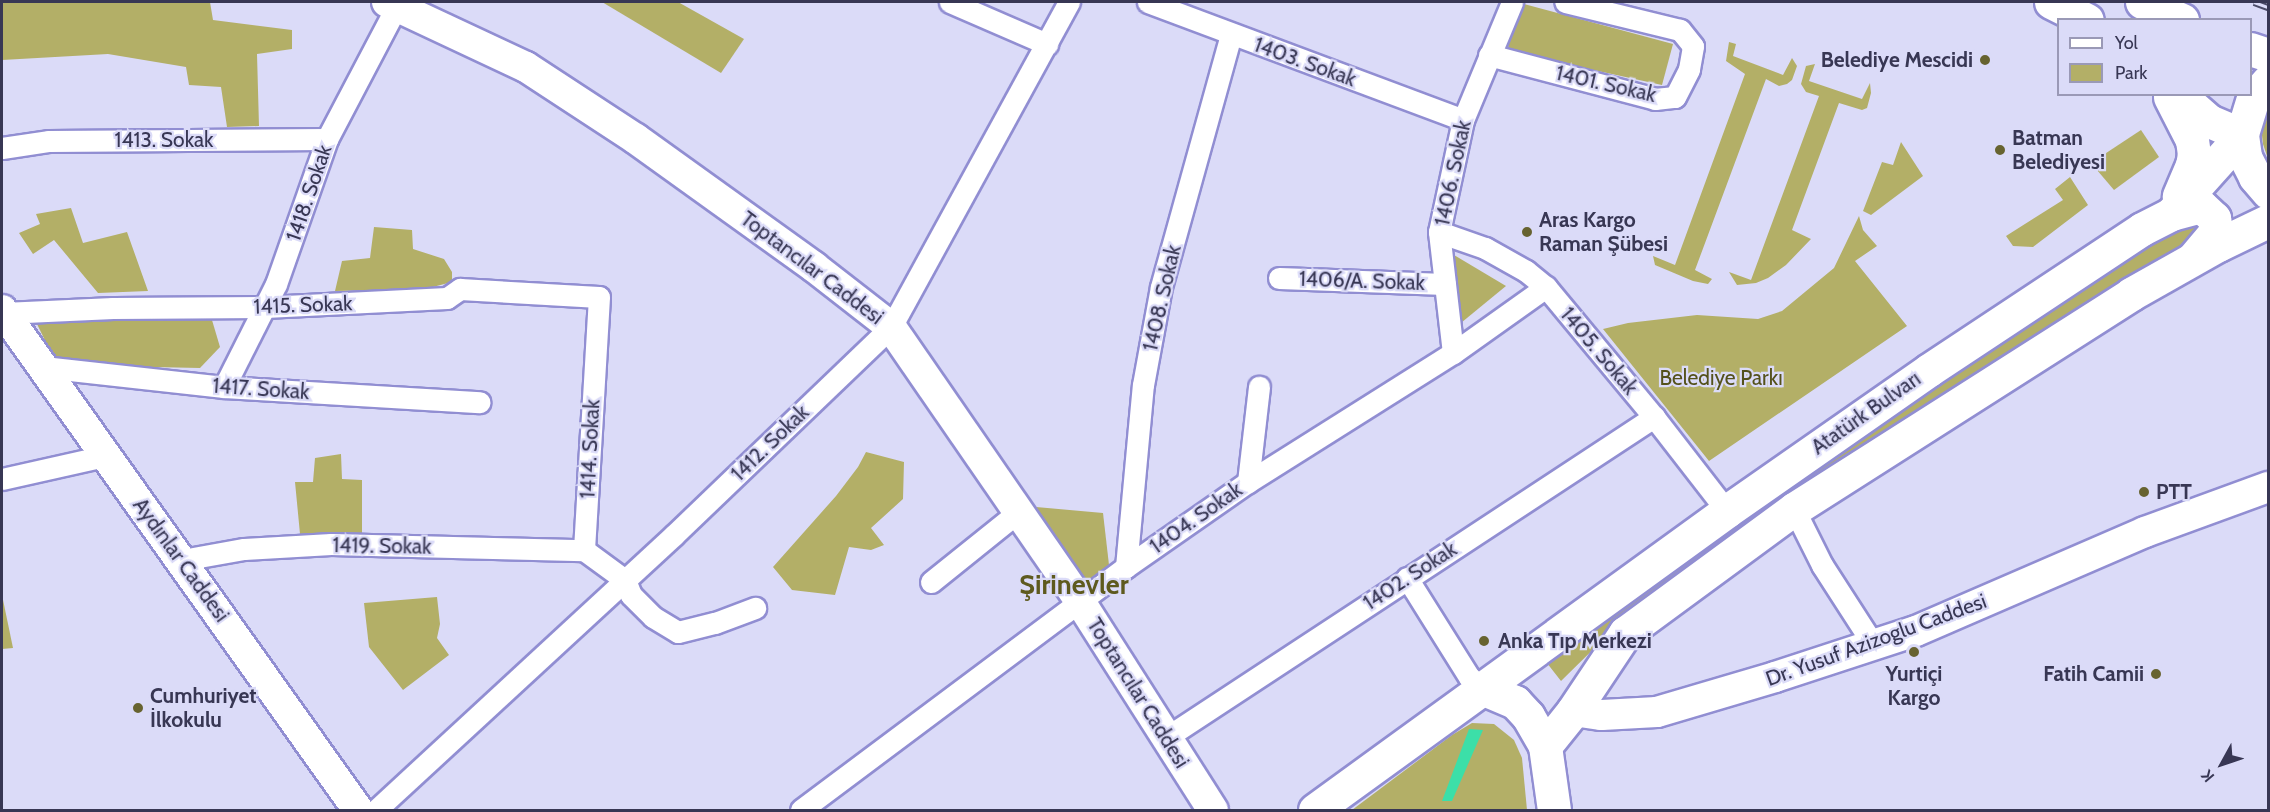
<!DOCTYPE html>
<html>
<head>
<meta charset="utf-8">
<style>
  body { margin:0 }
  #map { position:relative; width:2270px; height:812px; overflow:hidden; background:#dbdbf8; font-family:Cabin,sans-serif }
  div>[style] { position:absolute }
  .green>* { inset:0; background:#b3af67 }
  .water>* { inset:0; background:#3cdfa8 }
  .roads { filter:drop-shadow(2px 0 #918ed2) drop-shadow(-2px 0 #918ed2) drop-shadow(0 2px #918ed2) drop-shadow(0 -2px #918ed2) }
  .street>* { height:21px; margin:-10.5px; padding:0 10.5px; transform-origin:10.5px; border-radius:10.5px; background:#fff }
  .secondary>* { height:30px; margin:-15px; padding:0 15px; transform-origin:15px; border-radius:15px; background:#fff }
  .primary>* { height:33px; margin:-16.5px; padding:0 16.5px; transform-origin:16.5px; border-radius:16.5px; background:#fff }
  .rail>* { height:7px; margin-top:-3.5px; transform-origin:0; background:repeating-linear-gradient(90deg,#dbdbf8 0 14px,#4b4b68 0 28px); box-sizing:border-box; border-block:2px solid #4b4b68 }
  .dots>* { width:16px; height:16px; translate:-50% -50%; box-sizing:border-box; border:3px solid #dbdbf8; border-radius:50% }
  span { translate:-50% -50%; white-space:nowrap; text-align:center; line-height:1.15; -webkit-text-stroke:4.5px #dbdbf8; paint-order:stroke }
  .poi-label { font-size:21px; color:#383754; font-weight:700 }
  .right { translate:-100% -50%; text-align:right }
  .left { translate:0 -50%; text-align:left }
  .street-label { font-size:21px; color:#383754 }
  .park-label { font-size:21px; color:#54511b }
  .district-label { font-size:27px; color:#5e5a1e; font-weight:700 }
  .frame { position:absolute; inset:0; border:3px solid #383754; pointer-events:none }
  .legend { position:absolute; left:2057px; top:18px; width:195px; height:78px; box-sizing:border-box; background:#dbdbf8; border:2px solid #9a99b6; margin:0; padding:8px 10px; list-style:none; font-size:18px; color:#383754 }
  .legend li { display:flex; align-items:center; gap:12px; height:30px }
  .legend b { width:30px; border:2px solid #9a99b6 }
  .north { position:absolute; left:2192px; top:734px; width:60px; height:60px; -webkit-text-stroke:4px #dbdbf8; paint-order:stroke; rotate:230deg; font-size:16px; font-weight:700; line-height:24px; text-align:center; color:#383754 }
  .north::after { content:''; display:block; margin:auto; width:21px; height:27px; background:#383754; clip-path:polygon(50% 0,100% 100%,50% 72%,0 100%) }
</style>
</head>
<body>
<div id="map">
  <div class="green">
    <i style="clip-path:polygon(2px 2px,210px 2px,213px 20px,292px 30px,292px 49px,257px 54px,259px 126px,227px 127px,221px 87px,189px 85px,186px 67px,108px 54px,2px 60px)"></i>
    <i style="clip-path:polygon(602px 2px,678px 2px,744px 39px,721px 73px)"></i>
    <i style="clip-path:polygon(1520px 3px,1673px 44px,1662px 85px,1507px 51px)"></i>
    <i style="clip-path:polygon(1729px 42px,1736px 44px,1733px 56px,1783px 75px,1792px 58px,1797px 66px,1792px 80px,1787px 84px,1779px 86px,1766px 79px,1695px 270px,1712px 279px,1708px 284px,1693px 281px,1655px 265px,1653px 256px,1675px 265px,1745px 74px,1726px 61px)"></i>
    <i style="clip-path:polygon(1815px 64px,1809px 81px,1862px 99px,1870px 83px,1871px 93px,1867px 108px,1862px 110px,1839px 103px,1792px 230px,1811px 239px,1786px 265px,1768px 278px,1756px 283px,1737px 285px,1729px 272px,1751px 280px,1819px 96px,1806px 92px,1801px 84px,1806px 66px)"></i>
    <i style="clip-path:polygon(2268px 115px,2268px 159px,2263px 144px,2261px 127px)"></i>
    <i style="clip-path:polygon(2141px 130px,2159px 157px,2114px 190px,2091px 163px)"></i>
    <i style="clip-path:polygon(1901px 142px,1923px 176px,1871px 215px,1863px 211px,1882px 162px,1893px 165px)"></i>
    <i style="clip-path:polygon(2070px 177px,2088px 205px,2033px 247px,2013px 246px,2006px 236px,2063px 200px,2055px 189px)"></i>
    <i style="clip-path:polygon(71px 208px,83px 243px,127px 232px,148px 291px,98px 293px,54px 240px,33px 254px,19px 233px,40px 224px,36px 214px)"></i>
    <i style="clip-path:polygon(1859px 216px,1863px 230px,1877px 246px,1855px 261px,1907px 326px,1709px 461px,1603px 329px,1628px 323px,1697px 315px,1758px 319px,1782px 311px,1834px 268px)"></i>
    <i style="clip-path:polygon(2184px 220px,2197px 229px,2199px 240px,1624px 619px,1561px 681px,1543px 658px,1995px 344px)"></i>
    <i style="clip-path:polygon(374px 227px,412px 230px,413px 249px,444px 259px,452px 272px,452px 282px,425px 289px,335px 291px,342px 261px,370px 258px)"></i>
    <i style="clip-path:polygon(1454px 255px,1506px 286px,1456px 327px)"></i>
    <i style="clip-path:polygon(209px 310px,220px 347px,200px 368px,57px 365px,37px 324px)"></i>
    <i style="clip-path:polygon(866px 452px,904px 462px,903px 499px,871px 528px,884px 545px,871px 550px,849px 547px,835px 595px,792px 590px,773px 567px,836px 496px,858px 467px)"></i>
    <i style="clip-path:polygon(341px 454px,342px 479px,362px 480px,362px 537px,300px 534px,295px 482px,313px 482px,315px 458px)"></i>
    <i style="clip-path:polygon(1025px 506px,1103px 513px,1109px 565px,1081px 586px)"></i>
    <i style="clip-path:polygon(2px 595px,13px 648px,2px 649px)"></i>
    <i style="clip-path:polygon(437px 597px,440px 624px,437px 638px,449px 655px,403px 690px,369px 647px,364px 603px)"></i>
    <i style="clip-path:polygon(1472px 723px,1494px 724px,1514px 740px,1522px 758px,1527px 810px,1352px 810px,1452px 735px)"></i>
  </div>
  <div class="water">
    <i style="clip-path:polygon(1469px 729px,1483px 730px,1452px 801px,1442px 801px)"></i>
  </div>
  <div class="roads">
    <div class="street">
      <i style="left:950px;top:2px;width:106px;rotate:23.4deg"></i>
      <i style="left:1148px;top:2px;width:336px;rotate:20.5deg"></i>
      <i style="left:1489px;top:55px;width:172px;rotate:14.8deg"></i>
      <i style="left:1655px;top:99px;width:20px;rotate:-6deg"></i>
      <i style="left:1675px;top:97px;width:31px;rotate:-63deg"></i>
      <i style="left:1689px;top:69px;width:23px;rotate:-80deg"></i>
      <i style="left:1693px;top:46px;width:21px;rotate:-129deg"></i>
      <i style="left:1680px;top:30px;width:118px;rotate:-166.3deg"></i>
      <i style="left:2px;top:148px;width:48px;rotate:-8.5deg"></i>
      <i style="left:49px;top:141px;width:278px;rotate:-0.4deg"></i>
      <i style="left:1439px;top:232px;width:49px;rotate:19.2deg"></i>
      <i style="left:1485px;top:248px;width:47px;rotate:29.3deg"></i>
      <i style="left:1526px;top:271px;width:26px;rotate:39deg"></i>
      <i style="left:1546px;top:287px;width:169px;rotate:50.3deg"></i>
      <i style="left:1654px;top:417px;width:119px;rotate:52.2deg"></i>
      <i style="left:1279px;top:278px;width:166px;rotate:2.1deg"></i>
      <i style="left:3px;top:313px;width:110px;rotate:-2.6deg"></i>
      <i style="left:113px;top:308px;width:152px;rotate:-0.4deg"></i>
      <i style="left:265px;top:307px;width:182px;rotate:-2.8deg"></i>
      <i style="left:447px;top:298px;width:16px;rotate:-35deg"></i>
      <i style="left:460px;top:289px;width:139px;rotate:3.3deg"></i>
      <i style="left:599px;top:297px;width:253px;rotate:93.4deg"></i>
      <i style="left:584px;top:550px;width:51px;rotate:36.2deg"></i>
      <i style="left:625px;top:580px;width:16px;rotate:68deg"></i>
      <i style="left:631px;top:595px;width:31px;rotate:45deg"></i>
      <i style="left:653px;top:617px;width:29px;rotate:31deg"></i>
      <i style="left:678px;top:632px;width:38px;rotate:-14deg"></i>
      <i style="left:715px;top:623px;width:43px;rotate:-20.6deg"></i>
      <i style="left:1453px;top:353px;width:122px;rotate:-96.6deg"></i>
      <i style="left:1439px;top:232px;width:115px;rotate:-77.9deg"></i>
      <i style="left:1463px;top:120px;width:128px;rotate:-67.4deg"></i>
      <i style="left:43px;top:367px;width:182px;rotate:6.3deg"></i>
      <i style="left:224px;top:387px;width:256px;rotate:3.4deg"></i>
      <i style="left:224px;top:387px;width:115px;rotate:-63.2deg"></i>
      <i style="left:276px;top:284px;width:154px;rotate:-70.6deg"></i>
      <i style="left:327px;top:139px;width:155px;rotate:-62.3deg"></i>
      <i style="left:2px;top:479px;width:106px;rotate:-12.6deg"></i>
      <i style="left:1248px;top:482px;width:96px;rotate:-83.4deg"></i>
      <i style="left:1794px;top:509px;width:63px;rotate:63.4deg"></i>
      <i style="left:1822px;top:565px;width:94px;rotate:57.2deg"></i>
      <i style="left:182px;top:560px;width:63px;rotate:-10.1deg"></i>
      <i style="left:244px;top:549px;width:87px;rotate:-3.3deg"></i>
      <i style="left:331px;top:544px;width:253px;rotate:1.4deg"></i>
      <i style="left:1126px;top:567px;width:183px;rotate:-84.7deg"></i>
      <i style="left:1143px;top:385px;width:100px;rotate:-79.6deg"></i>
      <i style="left:1161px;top:287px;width:262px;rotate:-74.5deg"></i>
      <i style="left:1407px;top:578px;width:117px;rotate:57.9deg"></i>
      <i style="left:1469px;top:677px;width:19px;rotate:39deg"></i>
      <i style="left:931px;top:582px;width:112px;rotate:-38.8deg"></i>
      <i style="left:1167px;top:737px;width:583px;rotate:-33.31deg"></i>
      <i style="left:376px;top:810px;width:405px;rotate:-42.7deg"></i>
      <i style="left:674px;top:535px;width:301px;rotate:-43.8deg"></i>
      <i style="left:891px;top:327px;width:371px;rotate:-61.3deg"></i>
      <i style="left:801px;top:810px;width:406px;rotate:-36.8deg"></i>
      <i style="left:1126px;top:567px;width:149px;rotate:-34.9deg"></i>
      <i style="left:1248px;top:482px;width:242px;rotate:-32.2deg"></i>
      <i style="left:1453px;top:353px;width:114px;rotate:-35.4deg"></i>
    </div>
    <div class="secondary">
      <i style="left:387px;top:2px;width:153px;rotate:25.1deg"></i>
      <i style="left:526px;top:67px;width:131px;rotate:33.2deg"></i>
      <i style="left:636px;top:139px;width:219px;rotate:35.7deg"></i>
      <i style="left:814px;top:267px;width:98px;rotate:37.9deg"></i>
      <i style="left:891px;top:327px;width:331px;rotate:55.4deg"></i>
      <i style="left:1079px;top:600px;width:249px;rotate:57.5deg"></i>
      <i style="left:2px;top:310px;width:614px;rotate:54.55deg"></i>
      <i style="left:1573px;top:711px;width:29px;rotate:8deg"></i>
      <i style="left:1602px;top:715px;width:55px;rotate:-3.1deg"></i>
      <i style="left:1657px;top:712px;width:123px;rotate:-16.5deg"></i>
      <i style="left:1775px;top:677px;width:148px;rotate:-18.1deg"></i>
      <i style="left:1916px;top:631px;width:249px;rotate:-23.4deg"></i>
      <i style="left:2145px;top:532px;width:131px;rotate:-20.1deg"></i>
    </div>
    <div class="primary">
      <i style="left:2051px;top:2px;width:40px;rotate:26.6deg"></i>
      <i style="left:2142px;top:2px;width:44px;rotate:24.2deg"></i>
      <i style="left:2250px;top:49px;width:19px;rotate:18deg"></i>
      <i style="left:2268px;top:81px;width:23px;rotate:131deg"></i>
      <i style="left:2253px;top:98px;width:39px;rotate:107deg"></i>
      <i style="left:2242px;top:135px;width:22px;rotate:82deg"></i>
      <i style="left:2245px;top:157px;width:22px;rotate:63deg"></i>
      <i style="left:2255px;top:177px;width:20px;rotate:49deg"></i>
      <i style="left:2170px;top:97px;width:48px;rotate:62.9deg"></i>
      <i style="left:2192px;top:140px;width:14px;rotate:82deg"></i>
      <i style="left:2194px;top:154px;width:11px;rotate:100deg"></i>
      <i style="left:2192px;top:165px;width:34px;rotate:113deg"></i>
      <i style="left:2171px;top:214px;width:31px;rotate:-15deg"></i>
      <i style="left:2201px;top:206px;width:18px;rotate:43deg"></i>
      <i style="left:2214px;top:218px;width:13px;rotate:81deg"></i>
      <i style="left:2216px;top:231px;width:35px;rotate:130deg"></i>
      <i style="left:1484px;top:689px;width:34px;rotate:23deg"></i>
      <i style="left:1515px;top:702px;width:19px;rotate:47deg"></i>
      <i style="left:1528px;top:716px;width:34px;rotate:60deg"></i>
      <i style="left:1545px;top:746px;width:65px;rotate:82deg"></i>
      <i style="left:1545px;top:746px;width:45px;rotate:-51.3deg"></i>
      <i style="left:1573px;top:711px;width:94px;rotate:-56.3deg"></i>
      <i style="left:1625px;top:633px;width:210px;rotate:-36.3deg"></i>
      <i style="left:1794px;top:509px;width:400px;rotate:-32.5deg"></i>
      <i style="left:2131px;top:294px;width:100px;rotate:-29.4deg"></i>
      <i style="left:2218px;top:245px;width:55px;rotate:-25.6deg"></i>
      <i style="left:1315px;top:810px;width:509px;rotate:-35.97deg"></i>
      <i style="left:1727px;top:511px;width:246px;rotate:-34.9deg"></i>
      <i style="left:1929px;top:370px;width:255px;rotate:-33.5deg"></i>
      <i style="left:2142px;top:229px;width:33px;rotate:-27deg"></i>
      <i style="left:2171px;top:214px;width:106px;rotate:-48.1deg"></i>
      <i style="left:2242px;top:135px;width:36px;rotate:-157deg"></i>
      <i style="left:2209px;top:121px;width:41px;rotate:-138.9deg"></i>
    </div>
  </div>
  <div class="rail">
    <i style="left:2254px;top:2px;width:15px;rotate:20deg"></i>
  </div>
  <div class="dots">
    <i style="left:1985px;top:60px;background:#676330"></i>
    <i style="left:2000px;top:150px;background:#676330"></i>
    <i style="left:1527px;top:232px;background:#676330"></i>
    <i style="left:2144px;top:492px;background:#676330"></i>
    <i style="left:1484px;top:641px;background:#676330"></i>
    <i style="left:1914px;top:652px;background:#676330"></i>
    <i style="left:2156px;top:674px;background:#676330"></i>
    <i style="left:138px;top:708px;background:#676330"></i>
  </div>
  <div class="poi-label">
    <span class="right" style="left:1973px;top:60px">Belediye Mescidi</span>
    <span class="left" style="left:2012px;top:150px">Batman<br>Belediyesi</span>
    <span class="left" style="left:1539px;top:232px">Aras Kargo<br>Raman Şübesi</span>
    <span class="left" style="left:2156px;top:492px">PTT</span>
    <span class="left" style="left:1498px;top:641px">Anka Tıp Merkezi</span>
    <span style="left:1914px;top:686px">Yurtiçi<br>Kargo</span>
    <span class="right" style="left:2144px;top:674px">Fatih Camii</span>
    <span class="left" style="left:150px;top:708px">Cumhuriyet<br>İlkokulu</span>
  </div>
  <div class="street-label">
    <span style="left:1305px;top:62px;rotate:20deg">1403. Sokak</span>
    <span style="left:1606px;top:84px;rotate:13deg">1401. Sokak</span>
    <span style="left:164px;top:140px">1413. Sokak</span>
    <span style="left:1453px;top:173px;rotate:-78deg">1406. Sokak</span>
    <span style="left:309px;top:193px;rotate:-71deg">1418. Sokak</span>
    <span style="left:812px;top:268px;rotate:37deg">Toptancılar Caddesi</span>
    <span style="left:1362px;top:281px;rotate:2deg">1406/A. Sokak</span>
    <span style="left:1162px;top:298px;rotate:-77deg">1408. Sokak</span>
    <span style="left:303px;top:305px;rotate:-2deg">1415. Sokak</span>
    <span style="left:1599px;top:351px;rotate:50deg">1405. Sokak</span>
    <span style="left:261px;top:389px;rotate:4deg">1417. Sokak</span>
    <span style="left:1866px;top:413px;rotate:-35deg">Atatürk Bulvarı</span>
    <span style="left:770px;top:443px;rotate:-44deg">1412. Sokak</span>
    <span style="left:590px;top:449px;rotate:-87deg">1414. Sokak</span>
    <span style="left:1196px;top:518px;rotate:-35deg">1404. Sokak</span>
    <span style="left:382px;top:546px;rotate:1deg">1419. Sokak</span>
    <span style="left:181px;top:560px;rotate:54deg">Aydınlar Caddesi</span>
    <span style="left:1410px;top:576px;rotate:-33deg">1402. Sokak</span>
    <span style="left:1876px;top:640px;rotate:-20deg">Dr. Yusuf Azizoglu Caddesi</span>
    <span style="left:1138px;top:693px;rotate:58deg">Toptancılar Caddesi</span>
  </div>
  <div class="park-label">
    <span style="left:1721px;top:378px">Belediye Parkı</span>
  </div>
  <div class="district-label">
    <span style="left:1074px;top:585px">Şirinevler</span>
  </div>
  <div class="frame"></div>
  <ul class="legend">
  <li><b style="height:8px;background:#fff"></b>Yol</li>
  <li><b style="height:16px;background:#b3af67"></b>Park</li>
  </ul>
  <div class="north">K</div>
</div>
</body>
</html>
